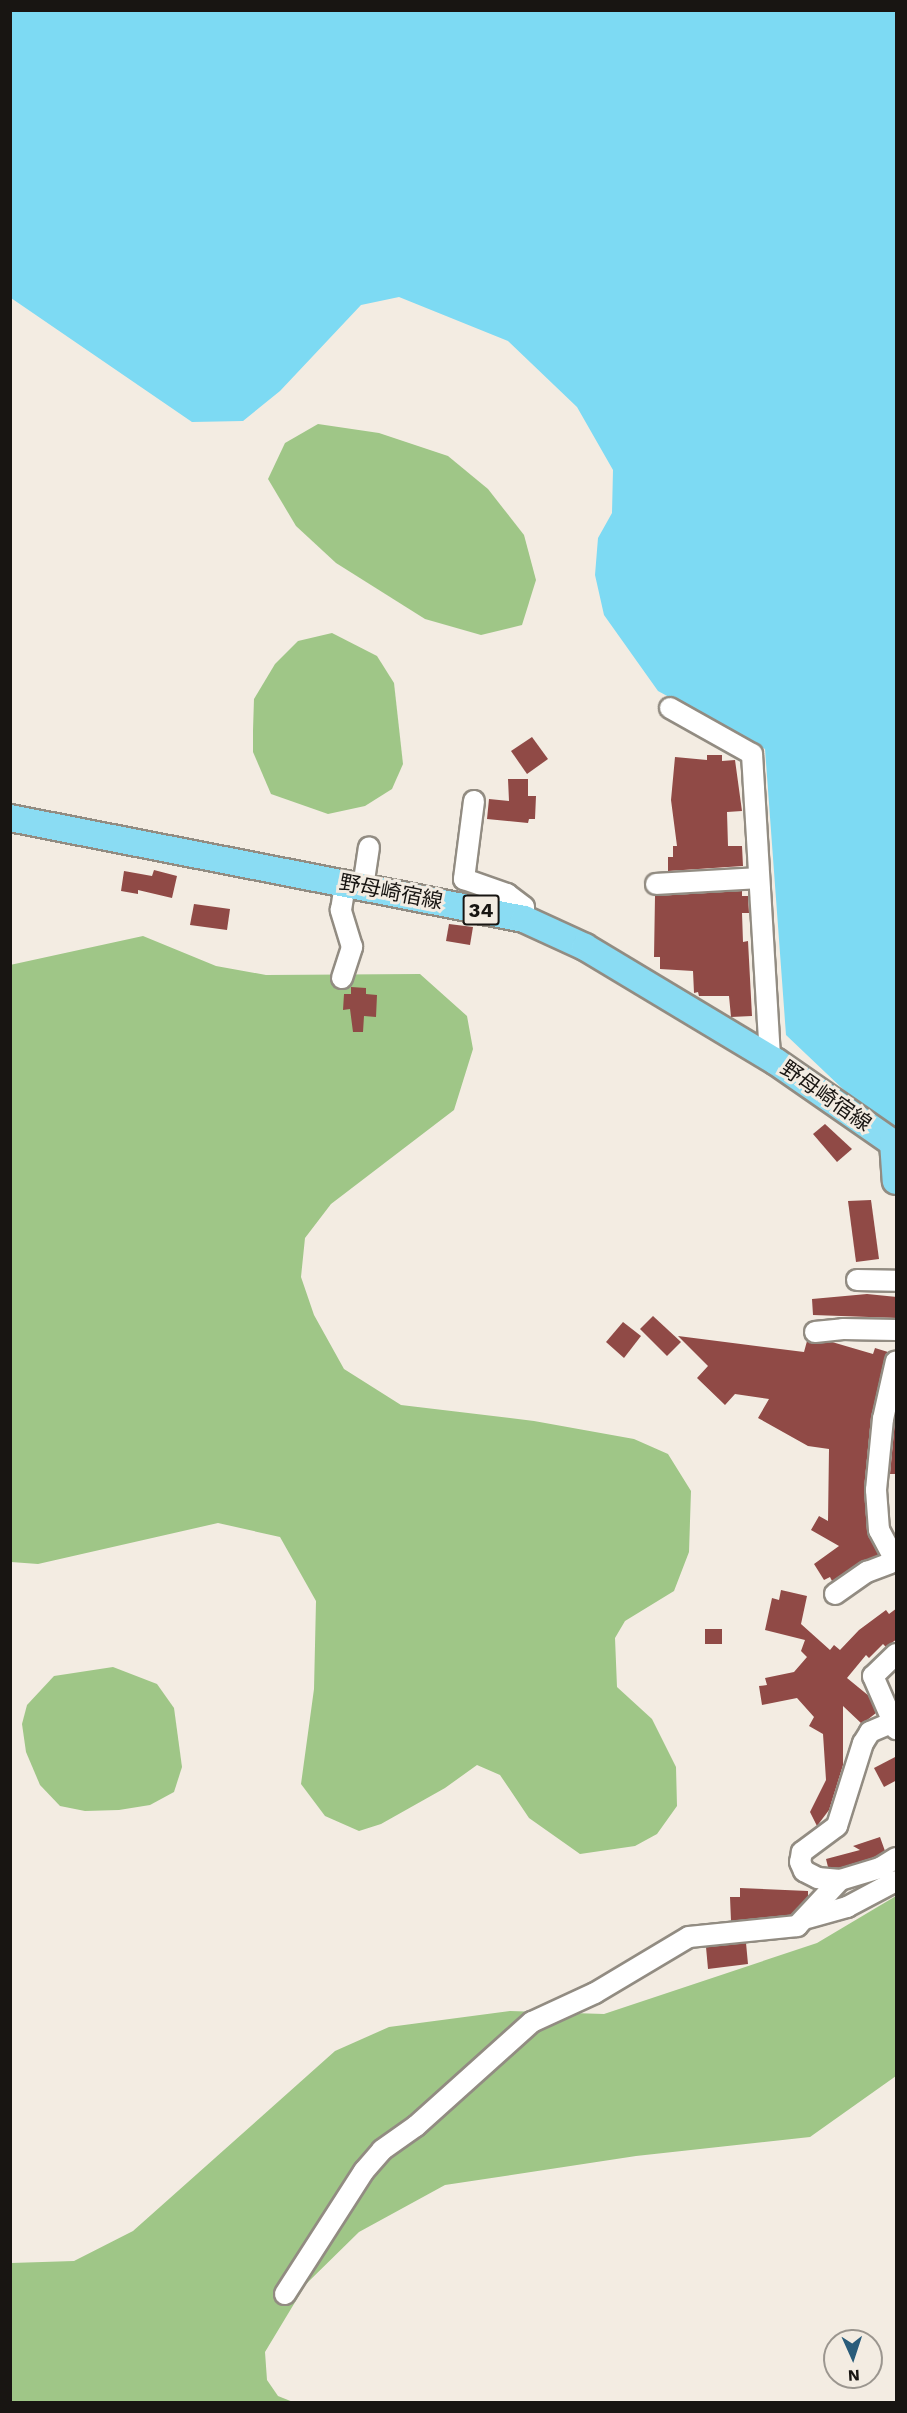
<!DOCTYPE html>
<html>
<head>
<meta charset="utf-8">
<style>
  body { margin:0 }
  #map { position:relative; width:907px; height:2413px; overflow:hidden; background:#f3ece2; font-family:"Work Sans","Noto Sans JP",sans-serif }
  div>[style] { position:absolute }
  .forest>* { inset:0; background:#9fc687 }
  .water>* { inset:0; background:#7ddaf3 }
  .building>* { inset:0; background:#904a46 }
  .roads { filter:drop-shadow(2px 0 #928c82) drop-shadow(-2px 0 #928c82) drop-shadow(0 2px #928c82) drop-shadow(0 -2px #928c82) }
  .minor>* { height:20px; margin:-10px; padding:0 10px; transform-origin:10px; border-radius:10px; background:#fff }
  .major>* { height:26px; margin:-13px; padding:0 13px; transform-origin:13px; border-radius:13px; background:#8adcf3 }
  span { translate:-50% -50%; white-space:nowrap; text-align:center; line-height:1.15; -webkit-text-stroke:6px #f3ece2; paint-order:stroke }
  .shield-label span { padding:2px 4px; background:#f3ece2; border:2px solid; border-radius:4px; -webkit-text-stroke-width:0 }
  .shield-label { font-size:20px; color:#181512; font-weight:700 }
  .street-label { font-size:21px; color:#181512 }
  .frame { position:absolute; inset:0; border:12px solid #181512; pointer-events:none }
  .north { position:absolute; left:823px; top:2329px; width:60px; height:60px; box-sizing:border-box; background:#f3ece2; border:2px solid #9b968f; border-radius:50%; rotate:177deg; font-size:16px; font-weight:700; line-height:24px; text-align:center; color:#181512 }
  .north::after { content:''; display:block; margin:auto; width:21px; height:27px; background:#2a5c7a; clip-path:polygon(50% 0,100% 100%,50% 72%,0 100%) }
</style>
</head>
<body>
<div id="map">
  <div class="forest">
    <i style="clip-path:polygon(318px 424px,379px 433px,448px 456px,488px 489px,524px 535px,536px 580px,522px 625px,481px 635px,425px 619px,336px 563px,296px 526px,268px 479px,285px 443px)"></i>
    <i style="clip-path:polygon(332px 633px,377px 656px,394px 683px,403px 764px,392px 789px,365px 806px,328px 814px,271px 794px,253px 752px,253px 730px,254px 699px,275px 664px,298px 641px)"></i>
    <i style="clip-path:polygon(143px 936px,216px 966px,266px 975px,420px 974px,467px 1016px,473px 1049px,454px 1110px,331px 1204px,305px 1238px,301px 1277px,314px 1315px,344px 1369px,401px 1405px,534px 1421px,634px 1439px,668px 1454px,691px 1491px,689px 1552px,674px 1591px,625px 1621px,615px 1638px,617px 1687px,652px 1719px,676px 1767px,677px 1806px,657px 1834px,635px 1846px,580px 1854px,529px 1818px,500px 1775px,477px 1765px,445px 1788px,381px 1824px,359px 1831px,325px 1816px,301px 1784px,314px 1689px,316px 1601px,280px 1537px,218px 1523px,38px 1564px,11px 1562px,10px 965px)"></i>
    <i style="clip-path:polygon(113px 1667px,157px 1684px,174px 1708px,182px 1767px,174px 1792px,150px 1805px,119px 1810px,85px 1811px,60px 1806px,40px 1785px,26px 1752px,22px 1724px,27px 1705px,54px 1676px)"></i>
    <i style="clip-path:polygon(896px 1896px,896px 2076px,810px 2137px,636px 2156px,445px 2185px,359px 2232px,306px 2284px,265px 2352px,267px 2380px,278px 2396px,293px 2402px,11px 2402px,11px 2263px,74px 2261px,133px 2231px,335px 2051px,389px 2027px,510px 2011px,604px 2014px,817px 1943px)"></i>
  </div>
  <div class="water">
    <i style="clip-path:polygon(10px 11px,896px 11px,896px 1131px,866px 1111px,786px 1035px,765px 749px,658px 691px,604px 615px,595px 575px,598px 538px,612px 513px,613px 470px,577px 407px,508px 341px,399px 297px,361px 305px,280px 391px,243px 421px,192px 422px,11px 298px)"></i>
  </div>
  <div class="building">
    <i style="clip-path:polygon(532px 737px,548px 759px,527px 774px,511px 751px)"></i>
    <i style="clip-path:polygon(707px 755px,722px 755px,722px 761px,735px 760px,742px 811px,727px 812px,728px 846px,742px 846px,743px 866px,668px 871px,668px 857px,673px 857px,673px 846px,677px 846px,671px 800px,675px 757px,707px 760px)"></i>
    <i style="clip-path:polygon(508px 779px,528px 779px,528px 796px,536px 796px,535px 819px,529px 819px,528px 823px,487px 819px,489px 799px,509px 801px)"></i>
    <i style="clip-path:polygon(154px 870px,177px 876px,172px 898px,138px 890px,138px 894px,121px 891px,124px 871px,152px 876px)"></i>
    <i style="clip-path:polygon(742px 891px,742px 896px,748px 896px,749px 913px,742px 913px,743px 942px,748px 941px,752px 1016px,731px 1017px,729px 996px,699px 996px,698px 992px,694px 993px,693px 971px,660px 969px,660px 957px,654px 957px,655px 896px)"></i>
    <i style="clip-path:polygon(194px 904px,230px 909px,227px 930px,190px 925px)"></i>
    <i style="clip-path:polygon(449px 924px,473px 927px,470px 945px,446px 941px)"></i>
    <i style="clip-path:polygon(351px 987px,366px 988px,366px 994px,377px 995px,376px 1017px,364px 1016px,363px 1032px,353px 1032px,350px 1009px,343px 1010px,344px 994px,351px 994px)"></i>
    <i style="clip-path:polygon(825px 1124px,852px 1149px,837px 1162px,813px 1134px)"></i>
    <i style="clip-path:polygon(871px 1200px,879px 1259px,856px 1262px,848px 1201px)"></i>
    <i style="clip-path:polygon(867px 1294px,897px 1297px,897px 1318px,813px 1315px,812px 1299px)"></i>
    <i style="clip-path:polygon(653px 1316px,681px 1342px,667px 1356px,640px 1329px)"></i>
    <i style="clip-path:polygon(623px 1322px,641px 1336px,624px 1358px,606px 1342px)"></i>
    <i style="clip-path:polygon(678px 1336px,804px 1352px,807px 1341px,832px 1342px,873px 1354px,875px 1348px,888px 1352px,871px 1417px,864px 1489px,867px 1531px,879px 1555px,832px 1581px,830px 1577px,824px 1580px,814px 1564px,839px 1546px,811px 1530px,819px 1516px,828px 1521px,829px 1449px,808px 1446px,758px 1418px,769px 1399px,735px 1394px,725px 1405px,697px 1378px,708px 1366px)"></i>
    <i style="clip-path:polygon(897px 1416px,897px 1474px,890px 1474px,895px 1421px)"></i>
    <i style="clip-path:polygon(781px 1590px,807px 1596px,801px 1624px,830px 1650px,834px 1645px,840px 1650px,859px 1630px,886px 1610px,889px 1614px,897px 1608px,897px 1639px,886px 1647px,883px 1644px,869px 1658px,866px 1655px,847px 1678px,869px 1696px,876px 1713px,862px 1724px,843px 1706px,843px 1765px,829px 1810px,817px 1826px,810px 1812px,826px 1780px,823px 1734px,809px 1726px,814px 1717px,797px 1698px,762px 1705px,759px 1686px,767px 1685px,765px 1678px,794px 1672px,807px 1657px,801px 1651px,805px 1640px,765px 1630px,772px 1598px,779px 1600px)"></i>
    <i style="clip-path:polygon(705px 1629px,722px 1629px,722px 1644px,705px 1644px)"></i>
    <i style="clip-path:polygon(897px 1756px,897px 1780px,884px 1787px,874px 1768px)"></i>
    <i style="clip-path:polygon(880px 1837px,885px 1851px,875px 1857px,839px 1868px,828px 1867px,826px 1859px,860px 1850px,853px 1846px)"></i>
    <i style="clip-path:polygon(740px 1888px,808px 1891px,808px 1897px,791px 1915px,731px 1921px,730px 1897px,740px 1897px)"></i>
    <i style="clip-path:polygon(746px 1943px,748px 1964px,708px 1969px,706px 1947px)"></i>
  </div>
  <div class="roads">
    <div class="minor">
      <i style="left:670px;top:708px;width:94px;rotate:29.3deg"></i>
      <i style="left:752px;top:754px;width:305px;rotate:86.6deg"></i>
      <i style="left:474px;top:801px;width:79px;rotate:97.3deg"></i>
      <i style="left:464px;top:879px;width:46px;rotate:19.2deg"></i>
      <i style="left:507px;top:894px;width:21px;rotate:37deg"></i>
      <i style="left:524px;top:907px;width:12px;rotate:90deg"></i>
      <i style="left:656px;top:884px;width:103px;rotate:-3.3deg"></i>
      <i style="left:363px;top:887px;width:40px;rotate:-81.5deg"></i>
      <i style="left:342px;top:978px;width:33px;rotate:-72deg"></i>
      <i style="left:352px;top:947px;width:39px;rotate:-107deg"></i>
      <i style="left:341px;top:910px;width:26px;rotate:-81deg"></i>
      <i style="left:857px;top:1280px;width:39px;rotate:1deg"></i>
      <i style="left:815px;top:1332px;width:28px;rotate:-6deg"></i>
      <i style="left:843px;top:1329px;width:53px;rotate:1.1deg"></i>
      <i style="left:895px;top:1560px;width:34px;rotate:-118deg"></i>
      <i style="left:879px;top:1530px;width:40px;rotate:-94.3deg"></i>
      <i style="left:876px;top:1490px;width:71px;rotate:-84.4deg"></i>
      <i style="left:883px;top:1419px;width:59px;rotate:-77.4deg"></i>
      <i style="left:835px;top:1594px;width:39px;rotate:-35deg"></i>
      <i style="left:867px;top:1572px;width:25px;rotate:-21deg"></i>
      <i style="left:896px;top:1654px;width:32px;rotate:136deg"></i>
      <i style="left:873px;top:1676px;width:58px;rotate:66.5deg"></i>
      <i style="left:891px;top:1723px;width:23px;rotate:157deg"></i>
      <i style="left:870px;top:1732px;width:13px;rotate:122deg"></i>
      <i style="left:863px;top:1743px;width:87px;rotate:107.4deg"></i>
      <i style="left:837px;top:1826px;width:44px;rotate:143.4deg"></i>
      <i style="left:802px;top:1852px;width:10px;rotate:101deg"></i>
      <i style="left:800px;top:1862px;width:10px;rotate:66deg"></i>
      <i style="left:804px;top:1871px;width:16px;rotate:27deg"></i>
      <i style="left:818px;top:1878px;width:22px;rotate:5deg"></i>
      <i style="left:840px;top:1880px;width:42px;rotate:-16.7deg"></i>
      <i style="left:880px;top:1868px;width:19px;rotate:-32deg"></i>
      <i style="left:808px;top:1918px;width:41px;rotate:-15.8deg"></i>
      <i style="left:847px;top:1907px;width:55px;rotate:-28deg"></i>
      <i style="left:285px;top:2294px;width:146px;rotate:-57.3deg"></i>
      <i style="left:364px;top:2171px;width:28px;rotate:-49deg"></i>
      <i style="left:382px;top:2150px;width:42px;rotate:-35.2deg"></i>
      <i style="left:416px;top:2126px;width:156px;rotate:-41.9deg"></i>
      <i style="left:532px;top:2022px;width:69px;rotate:-24.7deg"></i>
      <i style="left:595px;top:1993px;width:109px;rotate:-30.8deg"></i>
      <i style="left:689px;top:1937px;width:109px;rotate:-5.8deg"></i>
      <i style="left:797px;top:1926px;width:63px;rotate:-46.9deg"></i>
    </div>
    <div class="major">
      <i style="left:10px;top:818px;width:524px;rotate:11.12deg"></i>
      <i style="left:524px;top:919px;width:67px;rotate:24.7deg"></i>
      <i style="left:585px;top:947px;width:222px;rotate:31deg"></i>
      <i style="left:775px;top:1061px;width:147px;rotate:34.8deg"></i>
      <i style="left:893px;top:1142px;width:39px;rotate:86deg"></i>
    </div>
  </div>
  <div class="shield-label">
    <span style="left:481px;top:910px">34</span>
  </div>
  <div class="street-label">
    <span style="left:391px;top:892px;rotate:11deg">野母崎宿線</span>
    <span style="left:826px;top:1096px;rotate:35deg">野母崎宿線</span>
  </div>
  <div class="frame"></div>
  <div class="north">N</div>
</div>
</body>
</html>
